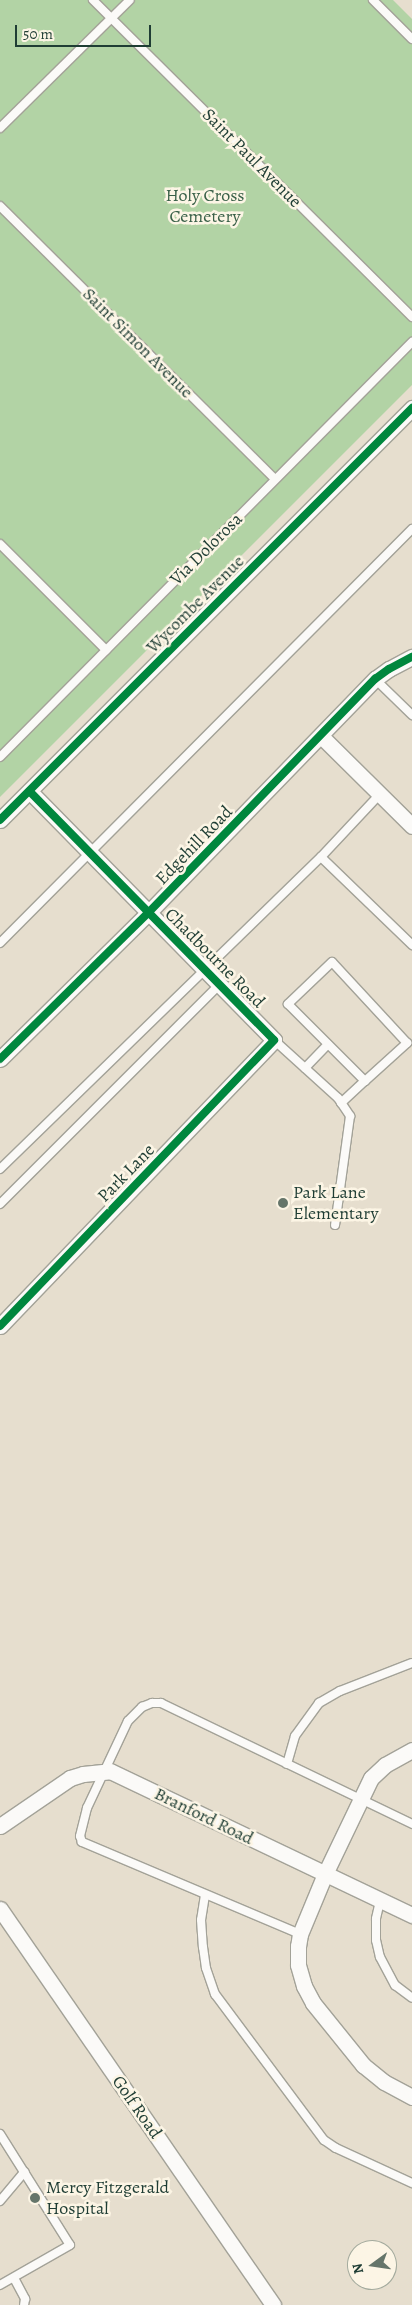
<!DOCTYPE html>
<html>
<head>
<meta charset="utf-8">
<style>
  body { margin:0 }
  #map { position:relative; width:412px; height:2305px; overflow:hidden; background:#e6dece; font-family:Alegreya,serif }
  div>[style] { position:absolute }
  .green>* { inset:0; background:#b2d3a5 }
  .roads { filter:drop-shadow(1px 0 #a3a298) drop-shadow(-1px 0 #a3a298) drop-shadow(0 1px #a3a298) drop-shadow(0 -1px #a3a298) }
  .lane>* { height:8px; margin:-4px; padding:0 4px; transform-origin:4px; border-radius:4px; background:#fbfaf8 }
  .street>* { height:15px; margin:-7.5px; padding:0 7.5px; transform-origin:7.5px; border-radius:7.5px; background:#fbfaf8 }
  .cycleway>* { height:8px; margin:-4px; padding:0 4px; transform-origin:4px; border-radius:4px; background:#00873e }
  .dots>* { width:14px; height:14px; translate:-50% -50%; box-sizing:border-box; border:2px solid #fcf5e5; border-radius:50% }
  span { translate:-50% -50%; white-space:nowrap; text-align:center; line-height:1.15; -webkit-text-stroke:5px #fcf5e5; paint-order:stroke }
  .street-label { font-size:18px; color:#1f3d34 }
  .park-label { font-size:18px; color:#396048 }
  .poi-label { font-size:18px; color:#1f3d34 }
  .left { translate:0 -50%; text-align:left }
  .north { position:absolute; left:347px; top:2240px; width:50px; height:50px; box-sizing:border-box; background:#fcf5e5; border:1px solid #a4ab9e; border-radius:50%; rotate:256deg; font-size:14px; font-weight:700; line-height:20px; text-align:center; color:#1f3d34 }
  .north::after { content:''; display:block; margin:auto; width:18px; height:22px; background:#65756a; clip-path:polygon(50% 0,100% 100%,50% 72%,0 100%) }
  .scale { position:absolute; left:15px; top:25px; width:136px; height:22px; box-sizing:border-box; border:2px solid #1f3d34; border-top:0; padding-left:6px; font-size:15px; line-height:18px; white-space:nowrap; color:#1f3d34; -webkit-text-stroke:4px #fcf5e5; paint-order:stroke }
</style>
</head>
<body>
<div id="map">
  <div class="green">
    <i style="clip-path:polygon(0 0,393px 0,412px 19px,412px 385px,0 797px)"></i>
  </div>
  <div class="roads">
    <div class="lane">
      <i style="left:93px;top:0;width:450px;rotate:44.8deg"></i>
      <i style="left:373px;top:0;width:55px;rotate:45deg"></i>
      <i style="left:0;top:128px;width:182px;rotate:-44.6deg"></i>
      <i style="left:0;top:206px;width:387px;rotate:44.8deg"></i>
      <i style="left:0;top:544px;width:150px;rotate:45deg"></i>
      <i style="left:375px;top:679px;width:52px;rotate:44.2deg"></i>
      <i style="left:0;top:757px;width:585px;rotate:-45.21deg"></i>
      <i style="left:321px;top:857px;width:127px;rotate:44deg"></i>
      <i style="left:0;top:943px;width:584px;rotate:-45.14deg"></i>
      <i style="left:274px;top:1040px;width:86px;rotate:42.2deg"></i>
      <i style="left:338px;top:1098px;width:22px;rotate:56deg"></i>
      <i style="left:350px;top:1116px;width:110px;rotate:97.8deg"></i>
      <i style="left:305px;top:1068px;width:33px;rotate:-46deg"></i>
      <i style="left:341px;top:1103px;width:33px;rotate:-43deg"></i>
      <i style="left:365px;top:1081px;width:57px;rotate:-42.1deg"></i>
      <i style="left:407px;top:1043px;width:110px;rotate:-132.8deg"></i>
      <i style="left:332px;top:962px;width:61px;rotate:136.3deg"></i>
      <i style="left:288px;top:1004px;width:109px;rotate:45deg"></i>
      <i style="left:0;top:1169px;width:448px;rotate:-44.2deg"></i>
      <i style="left:321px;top:857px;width:86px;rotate:-46.9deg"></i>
      <i style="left:0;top:1204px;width:311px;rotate:-45deg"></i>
      <i style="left:287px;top:1764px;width:29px;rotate:-74deg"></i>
      <i style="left:295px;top:1736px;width:41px;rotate:-54deg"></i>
      <i style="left:319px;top:1703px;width:24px;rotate:-30deg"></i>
      <i style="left:340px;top:1691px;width:77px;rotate:-21.3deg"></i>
      <i style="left:205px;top:1895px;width:25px;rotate:99deg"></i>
      <i style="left:201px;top:1920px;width:27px;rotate:86deg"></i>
      <i style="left:203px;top:1947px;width:21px;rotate:82deg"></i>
      <i style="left:206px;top:1968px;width:28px;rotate:71deg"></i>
      <i style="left:215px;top:1994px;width:182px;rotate:53.3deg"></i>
      <i style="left:324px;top:2140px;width:14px;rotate:34deg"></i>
      <i style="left:336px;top:2148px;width:84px;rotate:24.7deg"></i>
      <i style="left:380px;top:1901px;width:18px;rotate:103deg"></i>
      <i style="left:376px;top:1919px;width:21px;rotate:90deg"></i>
      <i style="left:376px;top:1940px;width:17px;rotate:77deg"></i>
      <i style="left:380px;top:1957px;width:32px;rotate:62deg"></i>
      <i style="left:395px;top:1985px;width:21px;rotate:37deg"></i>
      <i style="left:300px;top:1934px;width:237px;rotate:-157.1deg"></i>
      <i style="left:82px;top:1842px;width:6px;rotate:-108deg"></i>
      <i style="left:80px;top:1836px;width:29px;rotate:-76deg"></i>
      <i style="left:87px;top:1808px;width:96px;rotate:-64.8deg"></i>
      <i style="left:128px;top:1721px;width:20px;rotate:-45deg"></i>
      <i style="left:142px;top:1707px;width:11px;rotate:-22deg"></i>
      <i style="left:152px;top:1703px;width:9px"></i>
      <i style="left:161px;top:1703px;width:279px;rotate:25.7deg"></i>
      <i style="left:0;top:2134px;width:45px;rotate:57.7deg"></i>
      <i style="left:0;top:2201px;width:38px;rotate:-50deg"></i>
      <i style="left:24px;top:2172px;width:86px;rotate:57.8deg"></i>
      <i style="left:70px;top:2245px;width:81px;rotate:150.3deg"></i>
      <i style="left:14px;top:2278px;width:24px;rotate:62deg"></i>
      <i style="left:25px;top:2299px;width:6px;rotate:99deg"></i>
    </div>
    <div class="street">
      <i style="left:321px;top:736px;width:128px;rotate:44.7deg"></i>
      <i style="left:0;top:820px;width:583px;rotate:-45deg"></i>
      <i style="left:0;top:1059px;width:209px;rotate:-44.6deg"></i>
      <i style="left:149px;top:912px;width:325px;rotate:-45.9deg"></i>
      <i style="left:375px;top:679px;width:17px;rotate:-36deg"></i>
      <i style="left:389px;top:669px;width:26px;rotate:-28deg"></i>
      <i style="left:0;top:1326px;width:396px;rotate:-46.2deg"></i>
      <i style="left:274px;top:1040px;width:349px;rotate:-134.5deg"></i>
      <i style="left:412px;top:1750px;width:31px;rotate:151deg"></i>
      <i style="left:385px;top:1765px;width:19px;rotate:137deg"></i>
      <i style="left:371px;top:1778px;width:106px;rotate:115.6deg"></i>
      <i style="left:325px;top:1874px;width:65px;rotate:112.6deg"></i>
      <i style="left:300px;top:1934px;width:12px;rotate:99deg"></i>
      <i style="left:298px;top:1946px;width:19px;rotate:90deg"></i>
      <i style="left:298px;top:1965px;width:22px;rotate:74deg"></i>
      <i style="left:304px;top:1986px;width:19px;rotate:62deg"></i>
      <i style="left:313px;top:2003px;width:80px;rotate:51.1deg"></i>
      <i style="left:363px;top:2065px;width:27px;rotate:39deg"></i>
      <i style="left:384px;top:2082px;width:32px;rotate:28deg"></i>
      <i style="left:0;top:1826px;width:85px;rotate:-34.4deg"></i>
      <i style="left:70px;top:1778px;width:14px;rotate:-17deg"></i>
      <i style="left:83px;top:1774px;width:27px;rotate:-6deg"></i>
      <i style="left:110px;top:1771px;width:335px;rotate:25.5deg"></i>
      <i style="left:0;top:1909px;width:481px;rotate:55.4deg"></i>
    </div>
  </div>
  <div class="cycleway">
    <i style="left:0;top:820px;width:583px;rotate:-45deg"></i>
    <i style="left:0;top:1059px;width:209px;rotate:-44.6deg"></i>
    <i style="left:149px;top:912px;width:325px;rotate:-45.9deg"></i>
    <i style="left:375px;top:679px;width:17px;rotate:-36deg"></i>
    <i style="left:389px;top:669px;width:26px;rotate:-28deg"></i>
    <i style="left:0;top:1326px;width:396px;rotate:-46.2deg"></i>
    <i style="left:274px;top:1040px;width:349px;rotate:-134.5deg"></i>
  </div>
  <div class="dots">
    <i style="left:283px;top:1203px;background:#65756a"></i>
    <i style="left:35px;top:2198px;background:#65756a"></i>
  </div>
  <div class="street-label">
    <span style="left:252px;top:158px;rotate:45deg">Saint Paul Avenue</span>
    <span style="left:138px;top:343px;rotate:45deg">Saint Simon Avenue</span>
    <span style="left:206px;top:549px;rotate:-45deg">Via Dolorosa</span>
    <span style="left:195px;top:604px;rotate:-45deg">Wycombe Avenue</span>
    <span style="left:194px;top:845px;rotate:-46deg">Edgehill Road</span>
    <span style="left:215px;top:958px;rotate:45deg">Chadbourne Road</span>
    <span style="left:126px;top:1173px;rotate:-46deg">Park Lane</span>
    <span style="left:204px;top:1816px;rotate:26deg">Branford Road</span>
    <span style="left:137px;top:2107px;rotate:55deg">Golf Road</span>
  </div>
  <div class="park-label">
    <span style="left:205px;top:206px">Holy Cross<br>Cemetery</span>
  </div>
  <div class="poi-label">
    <span class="left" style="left:293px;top:1203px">Park Lane<br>Elementary</span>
    <span class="left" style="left:46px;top:2198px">Mercy Fitzgerald<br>Hospital</span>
  </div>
  <div class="north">N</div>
  <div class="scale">50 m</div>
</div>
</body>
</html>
